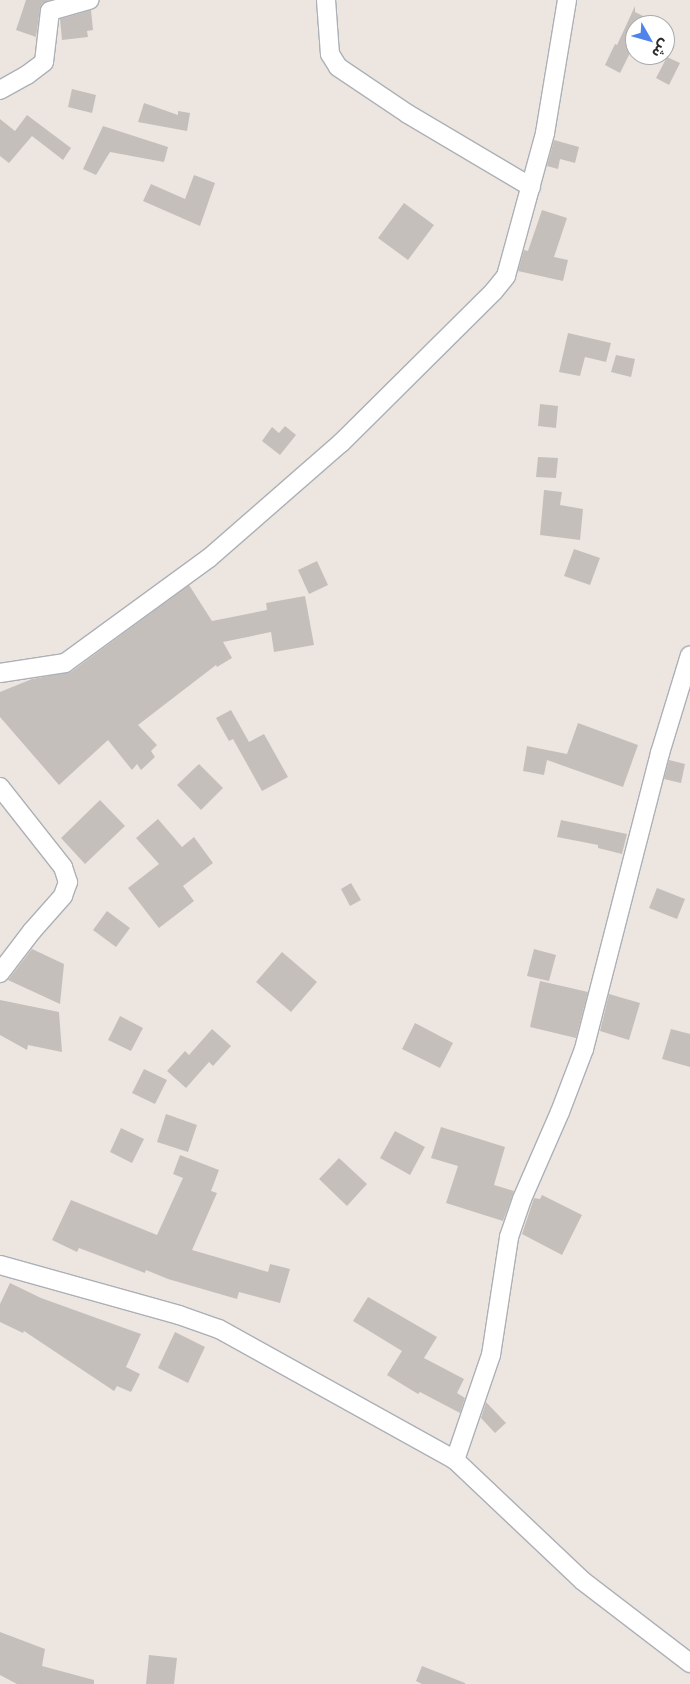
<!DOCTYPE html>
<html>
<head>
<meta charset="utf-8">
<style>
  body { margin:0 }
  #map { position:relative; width:690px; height:1684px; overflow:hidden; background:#ede5e0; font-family:"Golos Text","Noto Sans Arabic",sans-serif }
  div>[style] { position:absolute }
  .building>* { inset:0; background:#c5bfbc }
  .roads { filter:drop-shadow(1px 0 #acb0b7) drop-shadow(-1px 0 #acb0b7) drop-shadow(0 1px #acb0b7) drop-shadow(0 -1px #acb0b7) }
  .street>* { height:18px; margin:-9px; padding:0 9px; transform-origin:9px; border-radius:9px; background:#fff }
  span { translate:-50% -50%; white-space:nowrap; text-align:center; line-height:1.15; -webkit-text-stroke:5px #fff; paint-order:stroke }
  .north { position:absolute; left:625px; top:15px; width:50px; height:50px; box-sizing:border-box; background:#fff; border:1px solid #ababab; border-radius:50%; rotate:128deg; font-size:14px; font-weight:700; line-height:20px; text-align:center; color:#2c2c2c }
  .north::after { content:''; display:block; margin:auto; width:18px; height:22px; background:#4f84ea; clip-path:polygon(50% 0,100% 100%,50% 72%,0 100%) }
</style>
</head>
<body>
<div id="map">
  <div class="building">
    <i style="clip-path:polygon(26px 0,50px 0,42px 4px,40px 9px,36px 37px,16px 30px)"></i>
    <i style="clip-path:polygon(635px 6px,635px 12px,661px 25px,635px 25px,635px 53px,631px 51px,620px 73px,605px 65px,615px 44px,617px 45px)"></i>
    <i style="clip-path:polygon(91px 10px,93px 30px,87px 31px,88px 37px,62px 40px,60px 19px)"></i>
    <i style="clip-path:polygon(667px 57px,680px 63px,669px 85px,656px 78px)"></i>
    <i style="clip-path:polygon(72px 89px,96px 95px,92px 113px,68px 107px)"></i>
    <i style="clip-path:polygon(144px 103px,178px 115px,178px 111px,190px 113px,187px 131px,138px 122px)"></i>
    <i style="clip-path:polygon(27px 115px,71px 148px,63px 160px,32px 136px,9px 163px,0 156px,0 119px,15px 131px)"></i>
    <i style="clip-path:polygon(103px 126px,168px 147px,164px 162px,110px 152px,96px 175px,83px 169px)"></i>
    <i style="clip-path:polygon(554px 140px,579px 147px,575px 163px,560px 159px,558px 169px,547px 166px)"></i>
    <i style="clip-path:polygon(194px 175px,215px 183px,200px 226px,143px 201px,151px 184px,185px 199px)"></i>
    <i style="clip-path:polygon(404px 203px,434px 225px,408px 260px,378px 238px)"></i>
    <i style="clip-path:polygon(542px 210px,567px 218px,554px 257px,568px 260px,563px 281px,518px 271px,524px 250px,528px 251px)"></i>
    <i style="clip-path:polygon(568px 333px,611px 343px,606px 362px,585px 357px,580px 376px,559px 372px)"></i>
    <i style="clip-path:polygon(616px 355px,635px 359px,631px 377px,611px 372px)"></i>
    <i style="clip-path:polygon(540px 404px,558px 406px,556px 428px,538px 426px)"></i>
    <i style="clip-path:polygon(285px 426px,296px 435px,280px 455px,262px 441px,272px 427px,279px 433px)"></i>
    <i style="clip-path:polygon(538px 457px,558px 458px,556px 478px,536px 477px)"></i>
    <i style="clip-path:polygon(544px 490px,562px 492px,560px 505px,583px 509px,580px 540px,540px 535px)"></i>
    <i style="clip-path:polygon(574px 549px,600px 558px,590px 585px,564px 576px)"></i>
    <i style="clip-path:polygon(317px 561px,328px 585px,309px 594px,298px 570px)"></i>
    <i style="clip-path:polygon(189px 585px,212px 621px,267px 610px,266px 603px,305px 596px,314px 645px,274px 652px,271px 632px,223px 642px,232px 658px,217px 667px,216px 665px,138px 725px,157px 745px,151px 751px,155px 757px,141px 770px,137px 764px,132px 770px,108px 740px,59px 785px,0 717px,0 692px,32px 679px,71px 672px)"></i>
    <i style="clip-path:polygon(231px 710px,249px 742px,264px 734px,288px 777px,262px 791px,233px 739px,229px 741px,216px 718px)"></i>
    <i style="clip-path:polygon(578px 723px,638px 745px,623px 787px,547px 760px,544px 775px,523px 771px,527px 746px,567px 754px)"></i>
    <i style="clip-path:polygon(669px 760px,685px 764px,681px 783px,664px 779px)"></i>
    <i style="clip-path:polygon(199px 764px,223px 788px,201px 810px,177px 785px)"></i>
    <i style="clip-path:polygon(100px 800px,125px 826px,85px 864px,61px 838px)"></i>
    <i style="clip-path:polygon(158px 819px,182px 847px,194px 837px,213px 863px,183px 886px,194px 901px,159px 928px,128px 888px,159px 864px,136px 838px)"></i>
    <i style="clip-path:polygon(561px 820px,627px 834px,622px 854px,598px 848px,598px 845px,557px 837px)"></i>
    <i style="clip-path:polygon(351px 883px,361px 900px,350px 906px,341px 889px)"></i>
    <i style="clip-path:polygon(657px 888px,685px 899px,677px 919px,649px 908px)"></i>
    <i style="clip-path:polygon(107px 911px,130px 928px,116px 947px,93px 930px)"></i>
    <i style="clip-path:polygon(32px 949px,64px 964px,60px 1004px,8px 980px)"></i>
    <i style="clip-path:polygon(534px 949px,556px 955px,549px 981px,527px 976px)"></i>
    <i style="clip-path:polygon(282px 952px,317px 982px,291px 1012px,256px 982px)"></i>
    <i style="clip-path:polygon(540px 981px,588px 992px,576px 1038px,530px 1027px)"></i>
    <i style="clip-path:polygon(609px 994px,640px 1003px,629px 1040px,600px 1031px)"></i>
    <i style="clip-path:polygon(0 1000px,59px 1012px,62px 1052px,28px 1045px,27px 1050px,0 1035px)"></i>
    <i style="clip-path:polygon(120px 1016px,143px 1028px,131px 1051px,108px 1040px)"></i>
    <i style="clip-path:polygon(415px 1023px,453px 1043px,440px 1068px,402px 1049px)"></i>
    <i style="clip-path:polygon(212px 1029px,231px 1046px,213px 1066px,209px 1062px,186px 1088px,167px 1071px,185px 1051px,189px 1055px)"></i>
    <i style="clip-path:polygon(671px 1029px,690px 1034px,690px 1067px,662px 1059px)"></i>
    <i style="clip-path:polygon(144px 1069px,167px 1080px,155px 1104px,132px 1093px)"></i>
    <i style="clip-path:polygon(166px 1114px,197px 1125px,188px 1152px,157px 1142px)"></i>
    <i style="clip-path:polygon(441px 1127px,505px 1147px,494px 1185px,514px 1191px,503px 1221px,446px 1203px,458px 1166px,431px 1158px)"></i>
    <i style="clip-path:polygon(121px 1128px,144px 1139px,132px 1163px,110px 1152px)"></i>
    <i style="clip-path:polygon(395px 1131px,425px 1147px,410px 1175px,380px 1158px)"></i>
    <i style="clip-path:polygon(180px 1155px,219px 1170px,211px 1191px,217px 1193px,192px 1250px,268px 1272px,270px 1264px,290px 1269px,280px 1303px,239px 1292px,237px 1299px,168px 1279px,146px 1270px,145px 1273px,79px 1248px,77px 1252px,52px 1240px,71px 1200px,157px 1235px,183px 1178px,173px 1174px)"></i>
    <i style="clip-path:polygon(339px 1158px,367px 1184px,347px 1206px,319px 1179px)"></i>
    <i style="clip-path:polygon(542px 1195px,582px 1215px,562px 1255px,522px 1234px,534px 1198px,540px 1199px)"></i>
    <i style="clip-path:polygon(10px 1283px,41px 1298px,141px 1334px,126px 1367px,140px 1374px,131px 1392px,117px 1386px,114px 1391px,24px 1331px,23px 1333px,0 1322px,0 1304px)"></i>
    <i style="clip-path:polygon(368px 1297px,437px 1337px,424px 1358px,464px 1379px,457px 1393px,465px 1398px,460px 1413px,420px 1392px,418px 1394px,387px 1375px,402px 1351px,353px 1321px)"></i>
    <i style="clip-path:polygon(175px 1332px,205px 1347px,188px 1383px,158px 1368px)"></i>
    <i style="clip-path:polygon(486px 1402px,506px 1423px,495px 1433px,481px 1418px)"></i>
    <i style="clip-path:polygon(0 1632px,45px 1649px,42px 1666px,94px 1680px,94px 1684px,17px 1684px,0 1675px)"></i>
    <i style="clip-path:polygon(149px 1655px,177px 1658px,174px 1684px,146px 1684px)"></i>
    <i style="clip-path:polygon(422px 1666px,465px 1683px,465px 1684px,422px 1684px,416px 1681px)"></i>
  </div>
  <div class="roads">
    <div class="street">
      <i style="left:326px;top:0;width:54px;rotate:85.8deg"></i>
      <i style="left:330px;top:54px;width:15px;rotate:58deg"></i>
      <i style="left:338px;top:67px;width:84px;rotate:33.9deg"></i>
      <i style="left:408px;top:114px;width:143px;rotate:30.7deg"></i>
      <i style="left:0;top:90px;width:31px;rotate:-29deg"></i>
      <i style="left:27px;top:75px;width:21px;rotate:-37deg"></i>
      <i style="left:44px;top:62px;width:51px;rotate:-83.3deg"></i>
      <i style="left:50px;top:11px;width:41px;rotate:-15.8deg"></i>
      <i style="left:0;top:673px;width:66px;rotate:-8.7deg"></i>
      <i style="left:65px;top:663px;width:178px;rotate:-36.1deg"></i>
      <i style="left:209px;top:558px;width:175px;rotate:-41.1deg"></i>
      <i style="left:341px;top:443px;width:216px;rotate:-44.8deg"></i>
      <i style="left:494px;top:291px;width:19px;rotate:-51deg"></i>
      <i style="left:506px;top:276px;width:148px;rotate:-74.7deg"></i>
      <i style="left:545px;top:133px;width:135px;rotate:-80.6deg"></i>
      <i style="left:0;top:787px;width:102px;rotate:51.8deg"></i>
      <i style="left:63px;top:867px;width:16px;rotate:72deg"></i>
      <i style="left:68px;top:882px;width:15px;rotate:110deg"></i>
      <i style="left:63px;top:896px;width:47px;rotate:131.5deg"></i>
      <i style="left:32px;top:931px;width:53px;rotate:127.3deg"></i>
      <i style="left:0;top:1265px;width:186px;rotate:15.6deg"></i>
      <i style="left:179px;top:1315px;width:42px;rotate:19.3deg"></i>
      <i style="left:219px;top:1329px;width:270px;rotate:29deg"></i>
      <i style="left:455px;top:1460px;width:176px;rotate:43.4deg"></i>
      <i style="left:583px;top:1581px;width:135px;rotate:37.5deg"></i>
      <i style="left:455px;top:1460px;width:111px;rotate:-71.1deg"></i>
      <i style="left:491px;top:1355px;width:119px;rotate:-81.3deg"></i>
      <i style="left:509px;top:1237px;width:40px;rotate:-71.1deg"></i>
      <i style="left:522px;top:1199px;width:95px;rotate:-66.4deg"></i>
      <i style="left:560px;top:1112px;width:67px;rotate:-69.1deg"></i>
      <i style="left:584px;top:1049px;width:306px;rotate:-75.6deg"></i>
      <i style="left:660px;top:753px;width:102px;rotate:-73deg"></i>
    </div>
  </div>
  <div class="north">ش</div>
</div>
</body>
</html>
